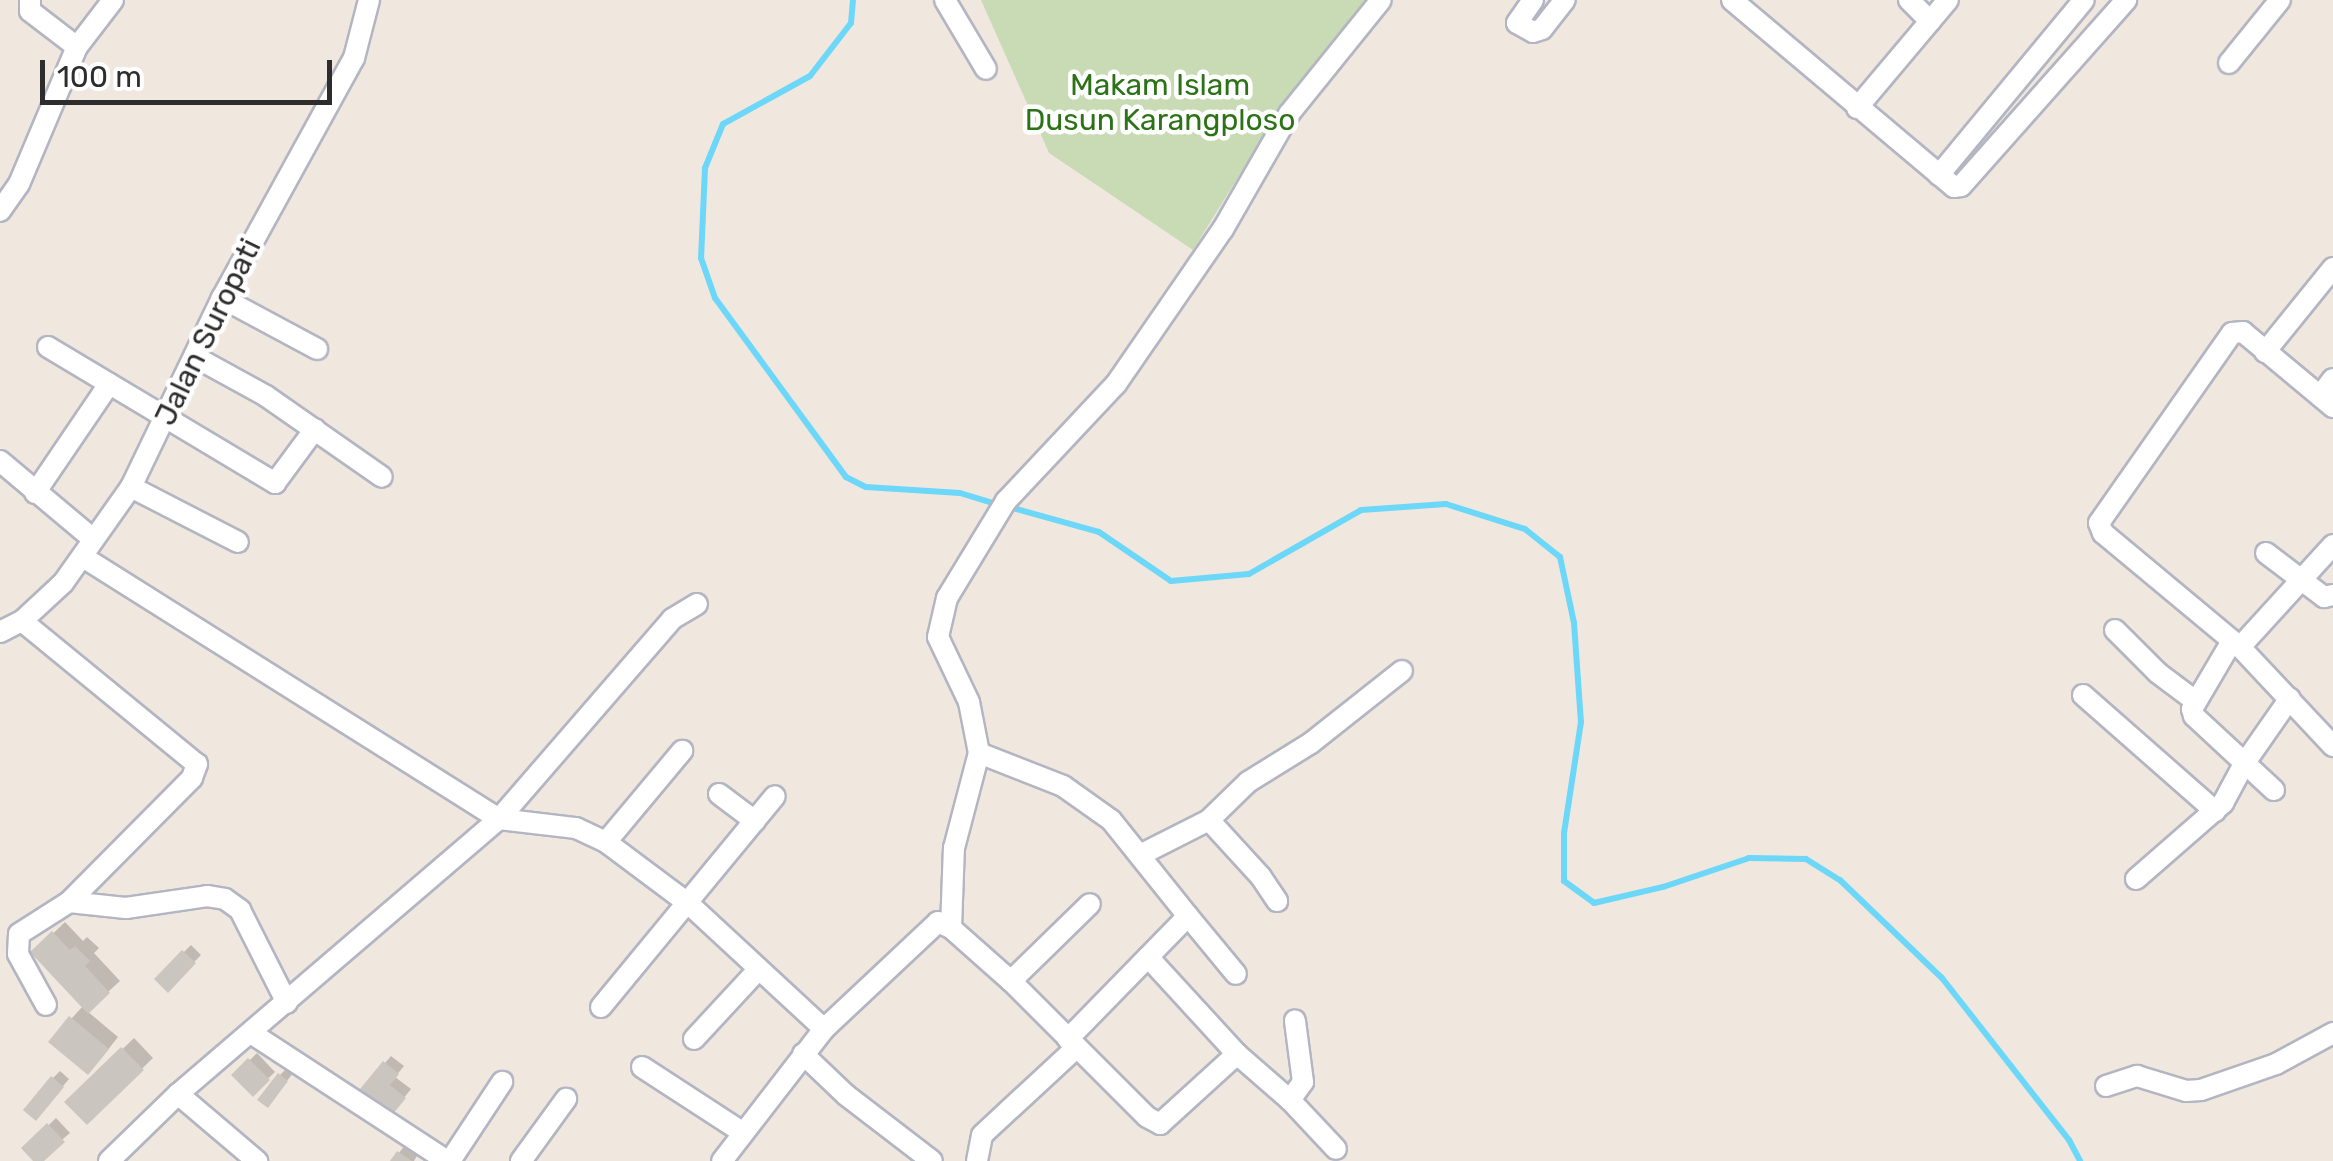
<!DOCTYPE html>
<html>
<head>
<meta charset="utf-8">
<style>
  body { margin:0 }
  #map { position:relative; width:2333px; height:1161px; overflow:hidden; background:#f0e8df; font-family:Rubik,sans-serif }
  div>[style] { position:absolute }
  .cemetery>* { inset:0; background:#c9dbb5 }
  .shadow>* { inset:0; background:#0003 }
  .stream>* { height:6px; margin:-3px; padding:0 3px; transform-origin:3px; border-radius:3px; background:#6cd7f8 }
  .building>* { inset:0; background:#cbc5bf }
  .roads { filter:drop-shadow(2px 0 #b3b6c2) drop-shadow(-2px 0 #b3b6c2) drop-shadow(0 2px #b3b6c2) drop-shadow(0 -2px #b3b6c2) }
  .minor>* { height:20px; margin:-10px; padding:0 10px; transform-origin:10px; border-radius:10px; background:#fff }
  span { translate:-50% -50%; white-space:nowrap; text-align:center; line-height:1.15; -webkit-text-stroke:9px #fff; paint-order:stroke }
  .park-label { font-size:30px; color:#2c7216 }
  .street-label { font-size:30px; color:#2d2d2d }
  .scale { position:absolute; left:40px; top:60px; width:292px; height:45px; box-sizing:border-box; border:5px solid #2d2d2d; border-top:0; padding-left:12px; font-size:30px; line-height:35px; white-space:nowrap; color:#2d2d2d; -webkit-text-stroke:8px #fff; paint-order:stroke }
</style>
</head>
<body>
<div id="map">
  <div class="cemetery">
    <i style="clip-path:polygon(981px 0,1365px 0,1279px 111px,1193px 250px,1049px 153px)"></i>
  </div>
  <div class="shadow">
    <i style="clip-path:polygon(65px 922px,83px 941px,87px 937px,99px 948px,94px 953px,120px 981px,87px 1011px,118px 1037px,99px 1061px,51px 1041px,83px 1006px,34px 952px)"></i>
    <i style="clip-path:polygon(191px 945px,201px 955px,168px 989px,157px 979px)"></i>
    <i style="clip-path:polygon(134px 1038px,153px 1058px,87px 1122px,68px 1102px)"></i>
    <i style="clip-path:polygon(257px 1053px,275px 1072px,253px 1093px,235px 1075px)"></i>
    <i style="clip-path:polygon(391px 1056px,404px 1066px,395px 1077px,411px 1089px,394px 1110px,385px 1063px)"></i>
    <i style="clip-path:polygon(287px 1068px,293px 1073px,274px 1098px,280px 1075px)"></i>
    <i style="clip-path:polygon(60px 1071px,69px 1079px,42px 1111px,53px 1078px)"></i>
    <i style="clip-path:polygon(56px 1118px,70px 1133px,37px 1161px,25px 1148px)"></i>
    <i style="clip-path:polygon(405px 1145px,418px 1154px,414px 1161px,393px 1161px)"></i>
  </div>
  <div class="stream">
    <i style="left:853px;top:0;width:23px;rotate:95deg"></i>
    <i style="left:851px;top:23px;width:67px;rotate:127.7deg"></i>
    <i style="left:810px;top:76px;width:99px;rotate:151.1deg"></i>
    <i style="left:723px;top:124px;width:48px;rotate:112.2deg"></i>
    <i style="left:705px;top:168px;width:90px;rotate:92.5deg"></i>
    <i style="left:701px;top:258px;width:42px;rotate:70.7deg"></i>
    <i style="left:715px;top:298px;width:222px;rotate:53.8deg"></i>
    <i style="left:846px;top:477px;width:22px;rotate:27deg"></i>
    <i style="left:866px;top:487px;width:94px;rotate:3.7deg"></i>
    <i style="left:960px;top:493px;width:39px;rotate:17deg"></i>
    <i style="left:1009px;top:507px;width:93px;rotate:15.5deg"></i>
    <i style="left:1099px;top:532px;width:87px;rotate:34.2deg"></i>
    <i style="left:1171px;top:581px;width:78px;rotate:-5.1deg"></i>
    <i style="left:1249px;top:574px;width:129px;rotate:-29.7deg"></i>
    <i style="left:1361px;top:510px;width:85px;rotate:-4deg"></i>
    <i style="left:1446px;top:504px;width:83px;rotate:17.6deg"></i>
    <i style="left:1525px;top:529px;width:45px;rotate:38.7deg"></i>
    <i style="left:1560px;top:557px;width:67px;rotate:78deg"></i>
    <i style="left:1574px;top:623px;width:99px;rotate:86deg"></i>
    <i style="left:1581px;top:722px;width:112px;rotate:98.7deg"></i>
    <i style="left:1564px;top:833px;width:48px;rotate:90deg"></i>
    <i style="left:1564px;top:881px;width:37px;rotate:36deg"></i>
    <i style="left:1594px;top:903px;width:71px;rotate:-13.1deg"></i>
    <i style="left:1663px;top:887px;width:91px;rotate:-18.6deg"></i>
    <i style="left:1749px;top:858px;width:57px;rotate:1deg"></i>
    <i style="left:1806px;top:859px;width:40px;rotate:32deg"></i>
    <i style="left:1840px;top:880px;width:141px;rotate:43.9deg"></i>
    <i style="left:1942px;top:978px;width:206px;rotate:51.9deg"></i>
    <i style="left:2069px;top:1140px;width:24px;rotate:62deg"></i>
  </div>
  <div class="building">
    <i style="clip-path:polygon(52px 931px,70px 950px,75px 946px,90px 961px,85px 966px,110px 993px,88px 1014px,30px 952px)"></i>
    <i style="clip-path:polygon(182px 950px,196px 963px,168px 993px,154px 979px)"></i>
    <i style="clip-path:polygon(69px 1016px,109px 1049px,88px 1075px,48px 1042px)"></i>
    <i style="clip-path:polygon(121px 1047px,144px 1070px,87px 1125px,64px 1102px)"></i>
    <i style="clip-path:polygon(248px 1058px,270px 1080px,253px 1097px,231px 1075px)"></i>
    <i style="clip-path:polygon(383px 1061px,399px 1074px,390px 1085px,406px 1098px,388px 1120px,360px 1089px)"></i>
    <i style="clip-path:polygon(278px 1073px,288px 1081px,268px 1108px,257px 1100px)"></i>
    <i style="clip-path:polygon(51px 1076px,64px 1087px,36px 1121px,23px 1110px)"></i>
    <i style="clip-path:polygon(47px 1123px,65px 1142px,44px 1161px,33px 1161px,21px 1148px)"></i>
    <i style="clip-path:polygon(397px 1151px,412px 1161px,390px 1161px)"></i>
  </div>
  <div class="roads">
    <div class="minor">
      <i style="left:30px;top:0;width:11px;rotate:90deg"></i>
      <i style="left:30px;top:11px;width:59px;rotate:37.5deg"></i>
      <i style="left:77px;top:47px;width:59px;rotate:-52.5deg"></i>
      <i style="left:945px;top:0;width:80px;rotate:59.3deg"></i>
      <i style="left:1533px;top:0;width:28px;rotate:125deg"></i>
      <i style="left:1517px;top:23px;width:18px;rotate:29deg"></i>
      <i style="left:1533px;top:32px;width:9px;rotate:-18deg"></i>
      <i style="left:1542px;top:29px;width:37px;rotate:-52deg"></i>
      <i style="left:1732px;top:0;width:290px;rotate:40.1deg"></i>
      <i style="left:1954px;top:187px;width:7px;rotate:-8deg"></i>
      <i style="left:1961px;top:186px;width:249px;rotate:-48.4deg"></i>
      <i style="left:1909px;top:0;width:30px;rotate:45deg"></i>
      <i style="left:2229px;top:63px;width:81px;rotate:-51deg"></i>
      <i style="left:1857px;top:108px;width:141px;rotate:-49.9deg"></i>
      <i style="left:1939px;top:175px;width:227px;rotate:-50.4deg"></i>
      <i style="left:0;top:211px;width:33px;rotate:-55deg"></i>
      <i style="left:19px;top:184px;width:149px;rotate:-67.1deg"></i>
      <i style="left:222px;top:298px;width:108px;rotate:28.2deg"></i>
      <i style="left:48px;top:347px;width:265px;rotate:30.9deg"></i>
      <i style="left:275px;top:483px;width:67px;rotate:-53.5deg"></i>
      <i style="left:2265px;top:352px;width:108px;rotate:-51deg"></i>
      <i style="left:197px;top:358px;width:79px;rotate:28.8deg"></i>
      <i style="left:266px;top:396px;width:141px;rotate:34.9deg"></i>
      <i style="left:2320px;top:396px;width:21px;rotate:-53deg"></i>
      <i style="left:2333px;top:407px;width:117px;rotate:-140.2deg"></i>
      <i style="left:2243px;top:332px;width:11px;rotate:175deg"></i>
      <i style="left:2232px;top:333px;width:232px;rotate:125deg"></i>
      <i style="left:2099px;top:523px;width:11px;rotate:68deg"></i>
      <i style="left:2103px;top:533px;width:178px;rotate:39.8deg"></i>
      <i style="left:2240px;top:647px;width:136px;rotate:46.8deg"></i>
      <i style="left:0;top:461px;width:121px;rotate:40deg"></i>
      <i style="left:131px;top:487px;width:120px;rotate:27.2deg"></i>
      <i style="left:35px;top:493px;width:132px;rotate:-55.8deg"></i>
      <i style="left:2266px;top:553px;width:73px;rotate:37.2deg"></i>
      <i style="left:2324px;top:597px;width:9px;rotate:-13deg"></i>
      <i style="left:83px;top:557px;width:492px;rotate:32.2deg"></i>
      <i style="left:499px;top:819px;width:264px;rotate:-49.1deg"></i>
      <i style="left:672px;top:619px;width:29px;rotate:-31deg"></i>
      <i style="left:22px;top:621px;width:226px;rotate:39.3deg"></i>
      <i style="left:197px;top:764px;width:15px;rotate:110deg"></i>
      <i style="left:192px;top:778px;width:175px;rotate:134.8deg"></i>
      <i style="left:69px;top:902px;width:59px;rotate:147.4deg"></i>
      <i style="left:19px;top:934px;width:20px;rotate:93deg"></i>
      <i style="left:18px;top:954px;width:58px;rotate:61.2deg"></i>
      <i style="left:2115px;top:630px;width:61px;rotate:45deg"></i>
      <i style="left:2158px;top:673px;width:45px;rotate:36.9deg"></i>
      <i style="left:0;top:632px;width:25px;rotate:-27deg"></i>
      <i style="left:22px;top:621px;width:56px;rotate:-42.8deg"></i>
      <i style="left:63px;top:583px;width:118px;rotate:-54.7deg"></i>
      <i style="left:131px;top:487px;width:210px;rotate:-64.3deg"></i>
      <i style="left:222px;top:298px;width:274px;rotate:-61.2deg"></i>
      <i style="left:354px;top:58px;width:60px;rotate:-75.5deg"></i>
      <i style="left:2232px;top:641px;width:79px;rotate:120.5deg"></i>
      <i style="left:2192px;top:709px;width:7px;rotate:74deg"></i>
      <i style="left:2194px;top:716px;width:109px;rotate:42.8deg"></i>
      <i style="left:2240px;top:647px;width:138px;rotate:-47.6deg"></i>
      <i style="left:2083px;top:695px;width:176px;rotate:41.3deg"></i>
      <i style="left:979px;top:753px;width:90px;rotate:21.4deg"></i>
      <i style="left:1063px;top:786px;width:59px;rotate:35.3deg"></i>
      <i style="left:1111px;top:820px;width:123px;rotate:51.3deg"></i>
      <i style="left:1188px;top:916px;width:172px;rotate:134.3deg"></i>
      <i style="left:719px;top:794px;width:45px;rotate:36.9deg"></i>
      <i style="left:1209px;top:820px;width:77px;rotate:47.6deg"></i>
      <i style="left:1261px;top:877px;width:29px;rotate:56deg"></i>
      <i style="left:606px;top:842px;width:119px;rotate:-50.1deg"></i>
      <i style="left:1142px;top:854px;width:75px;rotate:-26.9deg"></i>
      <i style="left:1209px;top:820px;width:54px;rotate:-44.3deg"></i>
      <i style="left:1248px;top:782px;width:74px;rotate:-31.8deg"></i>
      <i style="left:1311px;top:743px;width:116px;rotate:-38.4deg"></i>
      <i style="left:2136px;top:879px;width:116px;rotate:-41.1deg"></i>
      <i style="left:2223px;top:803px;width:44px;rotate:-61.7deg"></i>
      <i style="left:2244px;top:764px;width:80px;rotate:-55.1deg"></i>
      <i style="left:69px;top:902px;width:57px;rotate:6deg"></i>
      <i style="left:126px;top:908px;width:82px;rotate:-8.4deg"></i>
      <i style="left:207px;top:896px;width:18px;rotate:9deg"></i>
      <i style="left:225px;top:899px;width:19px;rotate:36deg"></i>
      <i style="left:240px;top:910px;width:104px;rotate:63.2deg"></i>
      <i style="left:1188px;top:916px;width:75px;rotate:50.4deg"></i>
      <i style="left:951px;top:928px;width:80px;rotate:41.5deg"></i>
      <i style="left:1011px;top:981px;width:192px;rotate:45deg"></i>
      <i style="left:1147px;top:1117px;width:15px;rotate:28deg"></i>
      <i style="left:1160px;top:1124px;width:104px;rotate:-42.3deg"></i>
      <i style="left:1148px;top:957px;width:132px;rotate:47.5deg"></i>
      <i style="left:1237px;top:1054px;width:70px;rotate:41deg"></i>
      <i style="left:1290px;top:1100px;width:67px;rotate:46.8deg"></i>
      <i style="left:1011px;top:981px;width:110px;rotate:-44.3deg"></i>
      <i style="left:601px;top:1007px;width:273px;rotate:-50.5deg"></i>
      <i style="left:251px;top:1033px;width:234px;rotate:33.1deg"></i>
      <i style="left:694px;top:1039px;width:93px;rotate:-47.2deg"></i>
      <i style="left:803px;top:1054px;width:59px;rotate:43.6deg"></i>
      <i style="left:846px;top:1095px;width:108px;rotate:37.5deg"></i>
      <i style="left:642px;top:1067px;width:119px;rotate:33deg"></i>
      <i style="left:2106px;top:1086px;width:33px;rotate:-18deg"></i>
      <i style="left:2137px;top:1076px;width:51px;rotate:17deg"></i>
      <i style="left:2186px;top:1091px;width:15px;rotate:-4deg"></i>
      <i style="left:2201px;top:1090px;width:79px;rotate:-19.1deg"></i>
      <i style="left:2276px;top:1064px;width:65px;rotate:-28.5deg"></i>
      <i style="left:178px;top:1094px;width:104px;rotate:40.3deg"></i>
      <i style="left:1290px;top:1100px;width:22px;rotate:-54deg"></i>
      <i style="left:1303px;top:1082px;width:62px;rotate:-97.5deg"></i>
      <i style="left:109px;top:1161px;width:96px;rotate:-44.2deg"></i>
      <i style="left:178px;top:1094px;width:423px;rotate:-40.6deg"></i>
      <i style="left:499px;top:819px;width:78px;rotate:6.7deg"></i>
      <i style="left:576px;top:828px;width:33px;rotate:25deg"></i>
      <i style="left:606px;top:842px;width:104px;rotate:36.8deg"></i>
      <i style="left:689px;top:904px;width:184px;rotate:42.8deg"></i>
      <i style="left:450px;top:1161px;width:95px;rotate:-56.6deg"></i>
      <i style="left:521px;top:1161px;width:77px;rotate:-54deg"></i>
      <i style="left:722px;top:1161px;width:167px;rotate:-52.3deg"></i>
      <i style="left:824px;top:1029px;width:156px;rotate:-43.2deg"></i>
      <i style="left:938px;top:922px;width:14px;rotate:25deg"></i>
      <i style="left:951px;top:928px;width:80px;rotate:-87.9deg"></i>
      <i style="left:954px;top:848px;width:98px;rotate:-75.3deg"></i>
      <i style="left:979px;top:753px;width:52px;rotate:-101.1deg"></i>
      <i style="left:969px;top:702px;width:72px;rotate:-115.5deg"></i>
      <i style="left:938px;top:637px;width:40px;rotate:-77deg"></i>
      <i style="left:947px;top:598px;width:114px;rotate:-58.7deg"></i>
      <i style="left:1006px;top:501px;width:161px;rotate:-46.8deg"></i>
      <i style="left:1116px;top:384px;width:188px;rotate:-55.4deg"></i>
      <i style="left:1223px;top:229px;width:133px;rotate:-60.1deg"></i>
      <i style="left:1289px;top:114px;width:146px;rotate:-51.1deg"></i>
      <i style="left:977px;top:1161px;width:26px;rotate:-79deg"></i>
      <i style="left:982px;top:1135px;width:129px;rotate:-42.8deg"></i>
    </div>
  </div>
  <div class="park-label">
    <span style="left:1160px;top:102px">Makam Islam<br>Dusun Karangploso</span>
  </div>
  <div class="street-label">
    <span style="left:208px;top:332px;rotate:-64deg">Jalan Suropati</span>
  </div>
  <div class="scale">100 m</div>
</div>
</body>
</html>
